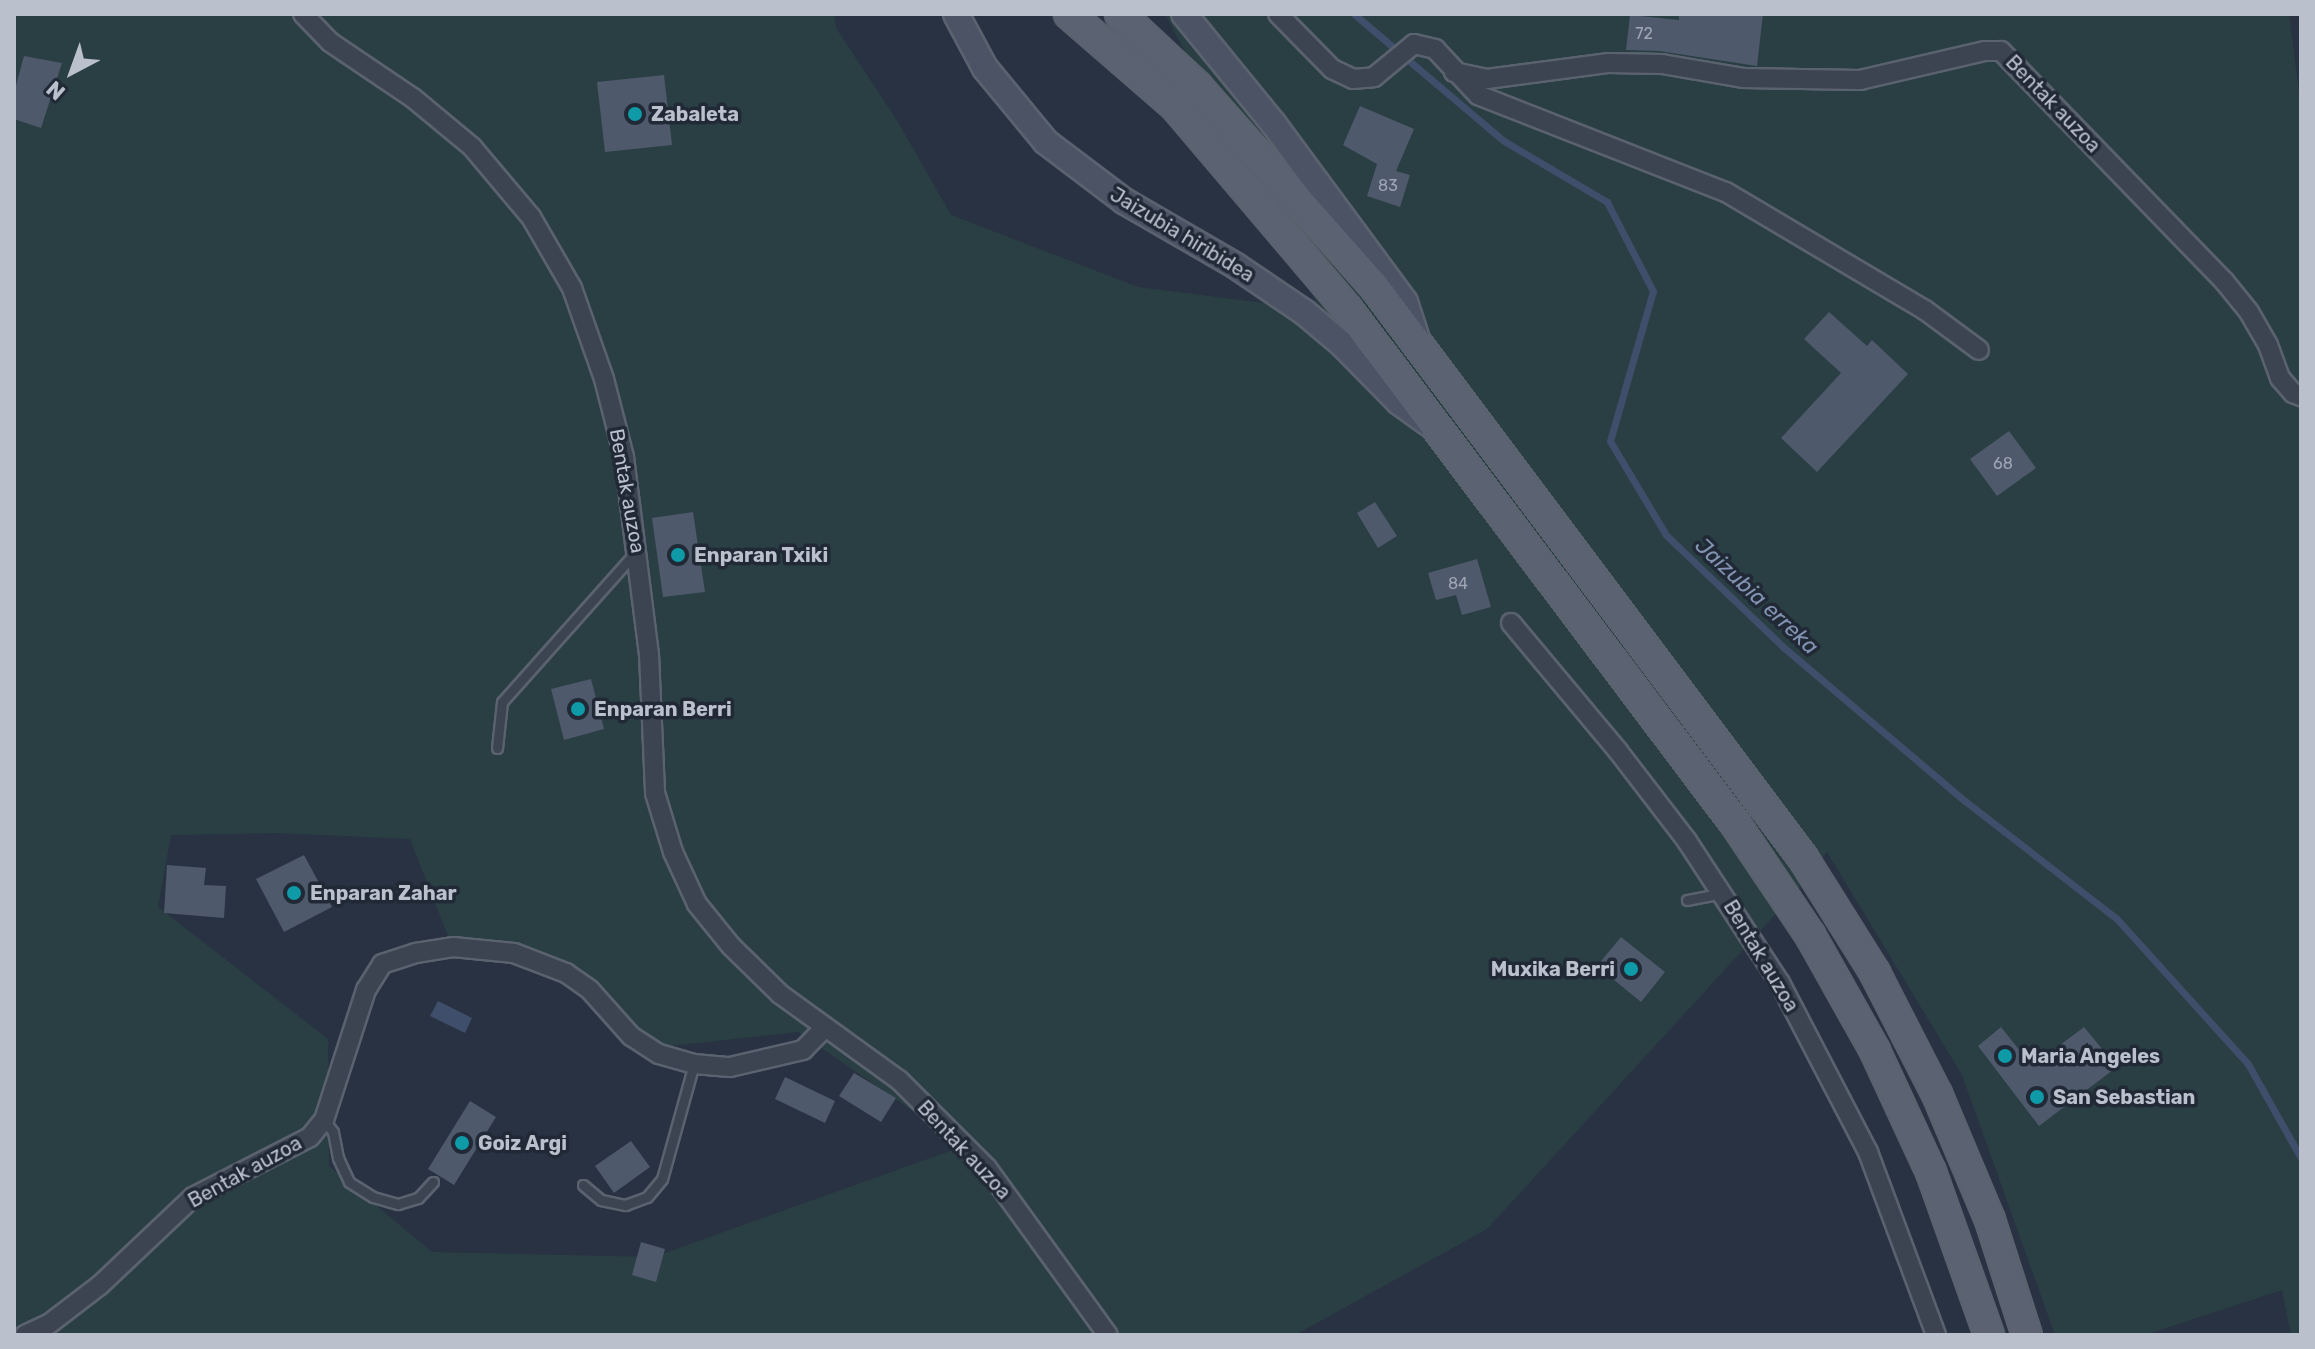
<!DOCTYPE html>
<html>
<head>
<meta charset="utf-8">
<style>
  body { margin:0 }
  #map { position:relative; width:2315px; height:1349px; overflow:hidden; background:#283242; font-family:Rubik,sans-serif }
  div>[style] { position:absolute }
  .green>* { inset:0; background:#2a3f43 }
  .water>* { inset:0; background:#3f4e6a }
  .stream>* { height:7px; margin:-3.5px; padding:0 3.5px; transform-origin:3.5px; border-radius:3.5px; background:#3f4e6a }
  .building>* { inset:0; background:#4e596b }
  .roads { filter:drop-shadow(2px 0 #5b626f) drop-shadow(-2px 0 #5b626f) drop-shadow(0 2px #5b626f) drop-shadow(0 -2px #5b626f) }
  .lane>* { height:9px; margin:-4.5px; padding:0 4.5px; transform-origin:4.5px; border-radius:4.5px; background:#3c4452 }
  .street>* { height:18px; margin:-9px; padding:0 9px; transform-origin:9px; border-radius:9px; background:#3c4452 }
  .secondary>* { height:24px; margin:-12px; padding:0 12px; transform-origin:12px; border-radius:12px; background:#4b5365 }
  .primary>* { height:28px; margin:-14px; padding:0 14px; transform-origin:14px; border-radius:14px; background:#5b6372 }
  .dots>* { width:22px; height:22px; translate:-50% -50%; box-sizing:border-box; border:4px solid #212937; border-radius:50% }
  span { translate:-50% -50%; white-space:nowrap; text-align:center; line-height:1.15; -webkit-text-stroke:7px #212937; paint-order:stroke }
  .number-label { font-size:16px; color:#9fa6b4 }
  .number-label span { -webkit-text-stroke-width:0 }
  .street-label { font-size:20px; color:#bac0cc }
  .poi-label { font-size:20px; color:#bac0cc; font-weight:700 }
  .left { translate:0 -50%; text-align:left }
  .right { translate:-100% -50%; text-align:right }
  .water-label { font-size:22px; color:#8294b2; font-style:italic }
  .frame { position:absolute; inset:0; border:16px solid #bac0cc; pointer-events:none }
  .north { position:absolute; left:32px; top:32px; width:80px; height:80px; -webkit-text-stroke:6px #212937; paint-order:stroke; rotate:221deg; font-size:22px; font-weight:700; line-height:32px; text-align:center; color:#bac0cc }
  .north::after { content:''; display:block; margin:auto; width:28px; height:36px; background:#bac0cc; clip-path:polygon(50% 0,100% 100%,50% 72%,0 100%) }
</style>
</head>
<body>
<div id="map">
  <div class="green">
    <i style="clip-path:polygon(evenodd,14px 14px,834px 14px,836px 28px,898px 122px,951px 215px,1138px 287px,1320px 310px,1165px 14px,2289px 14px,2301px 108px,2301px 1335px,2291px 1335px,2282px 1290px,2145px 1335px,2055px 1335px,1962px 1075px,1827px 852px,1796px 892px,1487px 1229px,1295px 1335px,14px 1335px,14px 14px,277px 833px,410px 839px,452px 946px,574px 985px,632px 1050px,798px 1032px,964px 1146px,654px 1257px,432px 1252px,329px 1166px,328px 1039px,158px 907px,171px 835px,277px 833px)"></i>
  </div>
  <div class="water">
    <i style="clip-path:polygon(438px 1001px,472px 1018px,465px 1033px,430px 1016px)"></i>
  </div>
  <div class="stream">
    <i style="left:1354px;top:14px;width:197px;rotate:40.3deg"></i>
    <i style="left:1504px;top:141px;width:120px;rotate:30.6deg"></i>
    <i style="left:1607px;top:202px;width:100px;rotate:62.7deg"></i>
    <i style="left:1653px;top:291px;width:156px;rotate:106deg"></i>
    <i style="left:1610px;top:441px;width:109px;rotate:59.2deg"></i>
    <i style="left:1666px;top:535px;width:161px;rotate:43.7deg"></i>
    <i style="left:1782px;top:646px;width:240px;rotate:40.3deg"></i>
    <i style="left:1965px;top:801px;width:192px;rotate:37.8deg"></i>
    <i style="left:2117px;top:919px;width:195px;rotate:47.9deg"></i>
    <i style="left:2248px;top:1064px;width:108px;rotate:60.6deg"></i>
  </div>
  <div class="building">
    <i style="clip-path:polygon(1679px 14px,1763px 14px,1757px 66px,1659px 51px,1626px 50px,1630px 15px,1679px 20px)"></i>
    <i style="clip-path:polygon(24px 56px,62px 63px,41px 128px,14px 119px,14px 93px)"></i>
    <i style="clip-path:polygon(664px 75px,672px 145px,605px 152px,597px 82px)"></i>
    <i style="clip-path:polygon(1360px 106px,1414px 129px,1396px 171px,1410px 175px,1400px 207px,1367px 196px,1377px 164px,1343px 145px)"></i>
    <i style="clip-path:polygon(1829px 312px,1867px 346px,1872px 340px,1908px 374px,1817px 472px,1781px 438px,1841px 373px,1804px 339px)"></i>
    <i style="clip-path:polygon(2009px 431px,2036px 468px,1997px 496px,1970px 459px)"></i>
    <i style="clip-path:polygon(1375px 502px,1397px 536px,1378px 548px,1357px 513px)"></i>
    <i style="clip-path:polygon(693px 512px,705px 592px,663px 597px,652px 518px)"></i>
    <i style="clip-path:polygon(1477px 559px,1491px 607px,1462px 615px,1456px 595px,1436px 600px,1428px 573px)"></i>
    <i style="clip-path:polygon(591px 679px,604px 729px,564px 740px,551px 689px)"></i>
    <i style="clip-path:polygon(304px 855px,332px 907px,284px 932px,256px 879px)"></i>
    <i style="clip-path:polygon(167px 865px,206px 868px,204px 885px,226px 886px,224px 918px,164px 913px)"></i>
    <i style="clip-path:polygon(1621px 937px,1665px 972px,1641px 1002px,1597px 966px)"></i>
    <i style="clip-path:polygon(2001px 1027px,2032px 1066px,2084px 1027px,2117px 1067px,2039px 1126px,1978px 1046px)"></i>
    <i style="clip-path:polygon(854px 1073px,896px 1098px,881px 1122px,839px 1096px)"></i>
    <i style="clip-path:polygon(785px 1077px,835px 1101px,825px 1123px,775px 1099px)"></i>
    <i style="clip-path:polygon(470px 1101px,496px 1117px,454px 1185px,428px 1169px)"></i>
    <i style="clip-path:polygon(631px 1141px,650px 1167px,614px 1193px,595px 1166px)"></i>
    <i style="clip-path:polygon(641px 1242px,665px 1249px,656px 1282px,632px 1275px)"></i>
  </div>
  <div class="roads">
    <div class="lane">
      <i style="left:497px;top:748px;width:46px;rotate:-83.8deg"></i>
      <i style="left:502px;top:702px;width:198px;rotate:-48.3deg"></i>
      <i style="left:1687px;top:900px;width:37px;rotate:-11deg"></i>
      <i style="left:324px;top:1120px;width:15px;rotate:53deg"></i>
      <i style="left:333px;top:1132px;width:26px;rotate:79deg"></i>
      <i style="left:338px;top:1158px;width:26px;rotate:65deg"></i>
      <i style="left:349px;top:1182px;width:28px;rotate:32deg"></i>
      <i style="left:373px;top:1197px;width:26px;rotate:16deg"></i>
      <i style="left:398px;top:1204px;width:21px;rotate:-17deg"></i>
      <i style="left:418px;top:1198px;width:22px;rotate:-47deg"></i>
      <i style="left:583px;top:1185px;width:23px;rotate:40deg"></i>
      <i style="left:601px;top:1200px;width:25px;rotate:12deg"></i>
      <i style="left:625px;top:1205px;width:23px;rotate:-20deg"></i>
      <i style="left:647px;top:1197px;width:23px;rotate:-50deg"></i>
      <i style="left:662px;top:1179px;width:119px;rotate:-74.5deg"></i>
    </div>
    <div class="street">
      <i style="left:303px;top:14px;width:39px;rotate:46deg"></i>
      <i style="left:330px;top:42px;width:100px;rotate:34deg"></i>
      <i style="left:413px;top:98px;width:77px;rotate:39.7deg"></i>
      <i style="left:472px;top:147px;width:92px;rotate:49.9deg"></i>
      <i style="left:531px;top:217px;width:82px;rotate:60deg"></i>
      <i style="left:572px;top:288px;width:96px;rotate:70.6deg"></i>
      <i style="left:604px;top:379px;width:81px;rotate:75.6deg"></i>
      <i style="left:624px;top:457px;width:199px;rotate:82.8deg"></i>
      <i style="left:649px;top:654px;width:139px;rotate:87.5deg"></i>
      <i style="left:655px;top:793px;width:62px;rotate:73deg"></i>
      <i style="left:673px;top:852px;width:57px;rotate:65.2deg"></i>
      <i style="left:697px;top:904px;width:54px;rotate:51deg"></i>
      <i style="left:731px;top:946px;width:69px;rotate:44.4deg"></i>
      <i style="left:780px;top:994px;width:147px;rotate:35.9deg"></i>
      <i style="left:899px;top:1080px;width:124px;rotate:45deg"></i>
      <i style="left:987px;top:1168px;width:206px;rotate:54.1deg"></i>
      <i style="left:1278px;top:14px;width:77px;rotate:45.5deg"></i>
      <i style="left:1332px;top:69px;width:23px;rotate:25deg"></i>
      <i style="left:1353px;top:79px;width:21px;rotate:-5deg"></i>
      <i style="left:1374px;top:77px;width:52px;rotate:-39.5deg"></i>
      <i style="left:1414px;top:44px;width:22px;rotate:13deg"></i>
      <i style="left:1435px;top:49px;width:63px;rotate:46.9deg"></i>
      <i style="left:1478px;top:95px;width:266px;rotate:21.4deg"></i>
      <i style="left:1726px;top:192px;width:231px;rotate:30.7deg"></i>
      <i style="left:1925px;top:310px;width:67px;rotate:36.5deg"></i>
      <i style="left:1454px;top:72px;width:34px;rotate:12deg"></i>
      <i style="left:1487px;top:79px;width:123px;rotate:-7.5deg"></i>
      <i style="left:1609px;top:63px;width:53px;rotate:1.1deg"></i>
      <i style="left:1662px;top:64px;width:82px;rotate:9.8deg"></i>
      <i style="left:1743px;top:78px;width:117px;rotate:1deg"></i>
      <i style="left:1860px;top:80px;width:128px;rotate:-13.1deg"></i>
      <i style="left:1985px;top:51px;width:16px"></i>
      <i style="left:2001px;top:51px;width:320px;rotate:45.9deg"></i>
      <i style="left:2224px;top:281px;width:40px;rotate:51deg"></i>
      <i style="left:2249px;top:312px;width:38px;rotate:60deg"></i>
      <i style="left:2268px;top:345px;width:35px;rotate:70deg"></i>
      <i style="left:2280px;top:378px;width:20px;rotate:49deg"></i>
      <i style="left:2293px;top:393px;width:9px;rotate:21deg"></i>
      <i style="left:1511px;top:623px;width:167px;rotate:50.1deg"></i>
      <i style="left:1618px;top:751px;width:113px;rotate:52.5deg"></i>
      <i style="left:1687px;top:841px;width:170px;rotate:56.8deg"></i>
      <i style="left:1780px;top:983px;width:191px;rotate:62.5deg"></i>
      <i style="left:1868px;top:1152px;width:195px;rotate:69.6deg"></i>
      <i style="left:25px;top:1335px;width:26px;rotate:-25deg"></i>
      <i style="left:49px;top:1324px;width:64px;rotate:-37.4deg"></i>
      <i style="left:100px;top:1285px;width:128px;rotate:-43.4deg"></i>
      <i style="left:193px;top:1197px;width:131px;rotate:-27.1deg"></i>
      <i style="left:310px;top:1137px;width:22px;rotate:-51deg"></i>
      <i style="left:324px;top:1120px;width:137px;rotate:-72.1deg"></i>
      <i style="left:366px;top:990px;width:31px;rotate:-58deg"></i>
      <i style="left:382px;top:964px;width:36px;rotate:-18deg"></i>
      <i style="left:416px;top:953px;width:37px;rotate:-9deg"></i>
      <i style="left:453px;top:947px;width:61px;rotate:5.6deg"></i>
      <i style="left:514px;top:953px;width:56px;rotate:21deg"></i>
      <i style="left:566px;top:973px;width:29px;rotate:35deg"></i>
      <i style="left:590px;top:990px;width:62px;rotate:48.3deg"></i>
      <i style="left:631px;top:1036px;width:33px;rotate:33deg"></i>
      <i style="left:659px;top:1054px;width:36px;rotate:16deg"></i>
      <i style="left:694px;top:1064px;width:36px;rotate:5deg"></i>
      <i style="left:730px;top:1067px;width:75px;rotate:-13.1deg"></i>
      <i style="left:803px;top:1050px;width:30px;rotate:-46deg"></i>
    </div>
    <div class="secondary">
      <i style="left:956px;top:14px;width:61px;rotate:61.8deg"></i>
      <i style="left:985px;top:68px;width:96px;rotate:50.5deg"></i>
      <i style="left:1046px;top:142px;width:98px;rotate:37.1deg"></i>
      <i style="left:1124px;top:201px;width:129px;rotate:30.1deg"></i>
      <i style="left:1236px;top:266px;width:82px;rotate:34.1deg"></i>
      <i style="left:1304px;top:312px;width:51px;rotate:40.2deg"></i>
      <i style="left:1343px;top:345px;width:80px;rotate:45.5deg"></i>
      <i style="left:1399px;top:402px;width:36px;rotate:36deg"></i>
      <i style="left:1184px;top:14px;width:141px;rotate:50.8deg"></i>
      <i style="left:1273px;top:123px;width:222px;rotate:53.6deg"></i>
      <i style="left:1405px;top:302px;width:36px;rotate:72deg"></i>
    </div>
    <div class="primary">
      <i style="left:1069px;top:14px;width:140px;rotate:41deg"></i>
      <i style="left:1175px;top:106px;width:267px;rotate:49.7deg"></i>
      <i style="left:1348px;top:310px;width:645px;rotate:53.01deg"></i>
      <i style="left:1736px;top:825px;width:133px;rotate:56.1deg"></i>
      <i style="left:1810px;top:935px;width:133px;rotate:60.7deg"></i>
      <i style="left:1875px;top:1051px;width:133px;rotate:65.2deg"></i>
      <i style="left:1931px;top:1172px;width:173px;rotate:70.4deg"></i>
      <i style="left:1120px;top:14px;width:105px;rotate:43.1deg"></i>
      <i style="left:1197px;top:86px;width:267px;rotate:48.5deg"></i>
      <i style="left:1374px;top:286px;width:715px;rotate:53.13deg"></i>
      <i style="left:1803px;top:858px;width:136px;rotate:57.9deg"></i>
      <i style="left:1875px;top:973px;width:136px;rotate:62.9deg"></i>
      <i style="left:1937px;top:1094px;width:137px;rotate:67.2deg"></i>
      <i style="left:1990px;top:1220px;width:121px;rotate:72.2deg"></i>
    </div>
  </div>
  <div class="dots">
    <i style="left:635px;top:114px;background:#0f9aa8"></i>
    <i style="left:678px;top:555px;background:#0f9aa8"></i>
    <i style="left:578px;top:709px;background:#0f9aa8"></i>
    <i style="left:294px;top:893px;background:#0f9aa8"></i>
    <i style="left:1631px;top:969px;background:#0f9aa8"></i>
    <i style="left:2005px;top:1056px;background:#0f9aa8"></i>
    <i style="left:2037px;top:1097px;background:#0f9aa8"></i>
    <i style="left:462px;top:1143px;background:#0f9aa8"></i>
  </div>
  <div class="number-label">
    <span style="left:1644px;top:34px">72</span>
    <span style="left:1388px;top:186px">83</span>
    <span style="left:2003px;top:464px">68</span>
    <span style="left:1458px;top:584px">84</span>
  </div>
  <div class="street-label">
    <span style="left:2053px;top:104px;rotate:46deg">Bentak auzoa</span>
    <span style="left:1182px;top:235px;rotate:31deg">Jaizubia hiribidea</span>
    <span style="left:627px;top:491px;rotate:80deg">Bentak auzoa</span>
    <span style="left:1761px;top:956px;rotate:59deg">Bentak auzoa</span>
    <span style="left:964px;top:1150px;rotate:47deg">Bentak auzoa</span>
    <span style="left:245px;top:1172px;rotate:-29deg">Bentak auzoa</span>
  </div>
  <div class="poi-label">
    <span class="left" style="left:651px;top:114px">Zabaleta</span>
    <span class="left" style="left:694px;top:555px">Enparan Txiki</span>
    <span class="left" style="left:594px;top:709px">Enparan Berri</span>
    <span class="left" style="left:310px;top:893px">Enparan Zahar</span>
    <span class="right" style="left:1615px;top:969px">Muxika Berri</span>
    <span class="left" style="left:2021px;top:1056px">Maria Angeles</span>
    <span class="left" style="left:2053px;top:1097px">San Sebastian</span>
    <span class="left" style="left:478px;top:1143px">Goiz Argi</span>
  </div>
  <div class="water-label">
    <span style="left:1757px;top:596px;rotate:43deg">Jaizubia erreka</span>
  </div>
  <div class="frame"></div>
  <div class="north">N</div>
</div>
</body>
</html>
